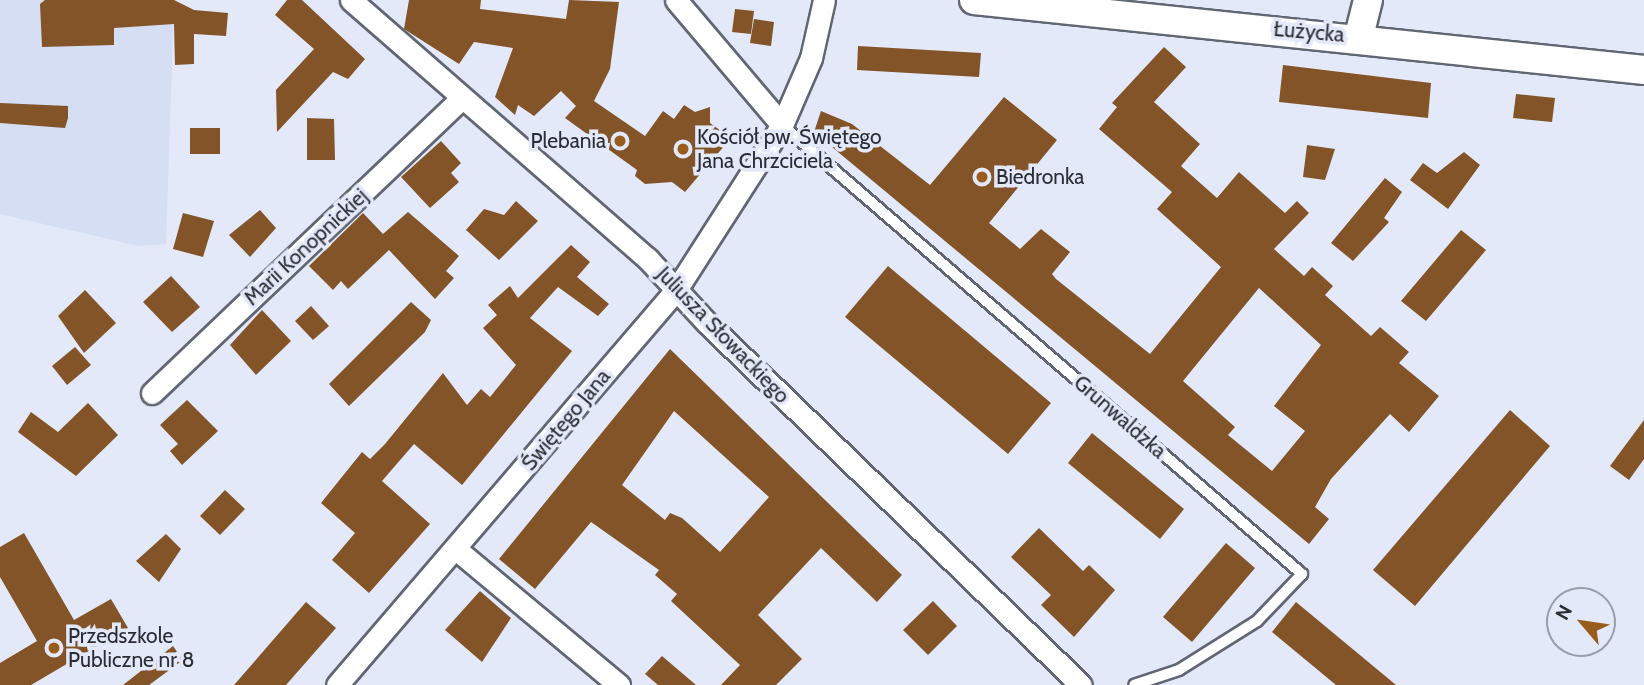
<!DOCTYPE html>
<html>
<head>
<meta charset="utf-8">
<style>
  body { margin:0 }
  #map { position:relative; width:1644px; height:685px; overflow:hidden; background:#e3e9f9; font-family:Cabin,sans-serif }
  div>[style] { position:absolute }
  .built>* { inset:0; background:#d6def4 }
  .building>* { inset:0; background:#825428 }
  .roads { filter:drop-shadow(2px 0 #616673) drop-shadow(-2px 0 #616673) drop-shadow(0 2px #616673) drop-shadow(0 -2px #616673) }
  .lane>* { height:10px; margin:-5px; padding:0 5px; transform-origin:5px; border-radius:5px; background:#fff }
  .street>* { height:21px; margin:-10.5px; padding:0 10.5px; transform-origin:10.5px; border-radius:10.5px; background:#fff }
  .secondary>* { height:28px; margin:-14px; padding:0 14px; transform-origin:14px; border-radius:14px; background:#fff }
  .dots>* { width:19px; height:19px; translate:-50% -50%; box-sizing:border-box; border:4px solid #e3e9f9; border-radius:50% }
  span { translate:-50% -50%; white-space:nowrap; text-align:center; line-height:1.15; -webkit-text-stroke:7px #e3e9f9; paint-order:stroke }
  .street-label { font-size:21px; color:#2b2d33 }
  .poi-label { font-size:21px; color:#2b2d33 }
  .left { translate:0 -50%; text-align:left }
  .right { translate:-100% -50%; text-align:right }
  .north { position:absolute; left:1546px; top:587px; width:70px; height:70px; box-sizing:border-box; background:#e3e9f9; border:2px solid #999eaa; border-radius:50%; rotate:299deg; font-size:19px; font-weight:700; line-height:28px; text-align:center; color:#2b2d33 }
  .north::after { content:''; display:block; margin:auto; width:24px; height:32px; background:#985c1d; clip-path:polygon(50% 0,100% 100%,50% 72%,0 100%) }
</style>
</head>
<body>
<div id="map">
  <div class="built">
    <i style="clip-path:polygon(0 0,174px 0,166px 244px,139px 246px,0 214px)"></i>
  </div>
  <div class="building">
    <i style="clip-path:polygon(45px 0,174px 0,194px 10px,228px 13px,226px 36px,194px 34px,194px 64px,175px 65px,174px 24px,114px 28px,114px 45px,42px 47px,40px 4px)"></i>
    <i style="clip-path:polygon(287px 0,302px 0,365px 59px,348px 79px,333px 72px,277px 132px,276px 90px,314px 49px,275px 15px)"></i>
    <i style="clip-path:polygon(409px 0,481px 0,480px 9px,566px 19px,569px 0,619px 2px,610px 69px,594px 101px,645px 136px,663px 111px,674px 119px,684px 105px,695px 112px,710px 107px,710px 123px,731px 138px,685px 192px,672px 182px,645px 184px,635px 176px,637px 170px,565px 118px,576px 106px,561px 91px,534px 116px,518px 105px,515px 115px,495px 97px,513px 48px,474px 42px,459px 64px,404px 29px)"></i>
    <i style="clip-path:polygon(735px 9px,754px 11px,751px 34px,732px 32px)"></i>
    <i style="clip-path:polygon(754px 19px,774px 22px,771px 46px,750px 43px)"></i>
    <i style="clip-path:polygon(858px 46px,981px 53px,979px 77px,857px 70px)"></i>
    <i style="clip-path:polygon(evenodd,1164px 47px,1186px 67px,1154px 102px,1200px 144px,1181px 166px,1217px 198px,1239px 172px,1285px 213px,1297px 201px,1309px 213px,1274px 249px,1304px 276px,1312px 267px,1333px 286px,1325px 295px,1371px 336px,1380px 327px,1409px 352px,1399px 363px,1439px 396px,1409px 432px,1390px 414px,1331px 479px,1315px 507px,1329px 519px,1309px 544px,814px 132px,821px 111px,852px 124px,930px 185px,1004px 97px,1057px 140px,989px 223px,1020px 249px,1041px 229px,1070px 252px,1052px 274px,1056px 279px,1150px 354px,1221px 267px,1157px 209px,1172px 192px,1099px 129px,1117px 107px,1112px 103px,1164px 47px,1259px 288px,1321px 345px,1274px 406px,1305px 431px,1272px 471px,1228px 435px,1235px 427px,1183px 381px,1259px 288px)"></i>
    <i style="clip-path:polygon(1283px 65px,1431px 83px,1428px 118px,1279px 102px)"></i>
    <i style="clip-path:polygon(1516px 94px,1555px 98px,1552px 122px,1513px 118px)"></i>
    <i style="clip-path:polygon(0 103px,68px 106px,68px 118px,65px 128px,0 123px)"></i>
    <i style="clip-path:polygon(307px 118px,334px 119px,335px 160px,307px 160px)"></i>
    <i style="clip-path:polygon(190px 128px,220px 128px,220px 154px,190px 154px)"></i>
    <i style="clip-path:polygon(441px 141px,461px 163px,451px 173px,459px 182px,430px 208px,401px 177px)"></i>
    <i style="clip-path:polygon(1307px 145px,1335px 149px,1325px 180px,1303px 177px)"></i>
    <i style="clip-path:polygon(1464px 152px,1480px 165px,1448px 209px,1410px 180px,1423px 163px,1437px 173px)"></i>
    <i style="clip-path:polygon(1385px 178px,1402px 192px,1384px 218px,1389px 222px,1353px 261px,1331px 243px)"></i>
    <i style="clip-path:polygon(516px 201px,538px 221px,499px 260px,466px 230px,484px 209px,504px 215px)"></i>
    <i style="clip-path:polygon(260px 210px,276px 228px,250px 257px,229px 235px)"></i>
    <i style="clip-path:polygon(408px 212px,459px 256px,446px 271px,454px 278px,435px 299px,389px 250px,348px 289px,341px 281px,333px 290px,309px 266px,363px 213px,383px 234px)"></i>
    <i style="clip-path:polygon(183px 213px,214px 221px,203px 257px,173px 249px)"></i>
    <i style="clip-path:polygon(1461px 230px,1486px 250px,1426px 321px,1401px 301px)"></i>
    <i style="clip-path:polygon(571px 245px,590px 262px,577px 277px,609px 304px,598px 316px,558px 287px,530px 318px,572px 351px,462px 485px,414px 444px,382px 481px,430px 524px,369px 593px,332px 560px,355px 533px,321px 503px,362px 452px,370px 459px,385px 444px,443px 373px,467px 405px,481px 389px,490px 397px,516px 365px,483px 328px,497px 315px,488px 305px,510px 286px,518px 298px)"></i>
    <i style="clip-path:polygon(888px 266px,1051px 403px,1008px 454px,845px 317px)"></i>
    <i style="clip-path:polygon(171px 276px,200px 307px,172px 332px,143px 302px)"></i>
    <i style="clip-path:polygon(85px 290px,116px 323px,84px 353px,58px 316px)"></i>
    <i style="clip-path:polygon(411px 302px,431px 320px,425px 332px,349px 406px,329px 384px)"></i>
    <i style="clip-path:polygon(311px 306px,329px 326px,313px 340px,295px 321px)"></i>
    <i style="clip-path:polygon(262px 310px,291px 341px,256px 375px,230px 345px)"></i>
    <i style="clip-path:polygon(75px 347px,91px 365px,67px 385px,52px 366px)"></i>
    <i style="clip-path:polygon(evenodd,670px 349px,902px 575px,877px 602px,821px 548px,758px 615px,802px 659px,776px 685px,721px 685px,740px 665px,671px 601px,677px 594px,655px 575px,659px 570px,591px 522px,535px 589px,499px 559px,670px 349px,674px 411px,769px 497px,720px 552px,682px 518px,670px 513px,665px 520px,622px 485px,674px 411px)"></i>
    <i style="clip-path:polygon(187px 400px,218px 431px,182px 465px,170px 451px,178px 444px,160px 425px)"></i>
    <i style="clip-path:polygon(88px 403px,118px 435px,76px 476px,18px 432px,31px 412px,58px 432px)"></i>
    <i style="clip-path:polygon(1510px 410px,1550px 446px,1415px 606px,1373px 570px)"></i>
    <i style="clip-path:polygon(1644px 420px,1644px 459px,1629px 480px,1610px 466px)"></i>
    <i style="clip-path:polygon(1092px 433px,1184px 509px,1160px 539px,1068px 463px)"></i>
    <i style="clip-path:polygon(225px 490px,245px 509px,220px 535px,200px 516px)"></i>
    <i style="clip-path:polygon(1039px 528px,1083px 571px,1089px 565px,1115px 590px,1074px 637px,1041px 605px,1051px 595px,1011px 557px)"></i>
    <i style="clip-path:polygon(24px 533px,74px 620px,111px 599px,128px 628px,31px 685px,0 685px,0 663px,37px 641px,0 577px,0 547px)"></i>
    <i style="clip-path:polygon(166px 534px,181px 549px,159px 582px,136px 561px)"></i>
    <i style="clip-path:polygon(1226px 543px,1255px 568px,1192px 642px,1163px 617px)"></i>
    <i style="clip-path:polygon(480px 591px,511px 618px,482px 662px,445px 630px)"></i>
    <i style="clip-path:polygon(933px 601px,957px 626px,928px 655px,903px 630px)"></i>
    <i style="clip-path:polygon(306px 602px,336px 628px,286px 685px,234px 685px)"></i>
    <i style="clip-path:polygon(1296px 602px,1396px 685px,1336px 685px,1272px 632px)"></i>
    <i style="clip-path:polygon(173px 646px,183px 660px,149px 685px,123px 685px)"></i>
    <i style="clip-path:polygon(662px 656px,696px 685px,658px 685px,645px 674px)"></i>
  </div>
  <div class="roads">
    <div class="lane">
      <i style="left:782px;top:125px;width:687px;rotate:40.81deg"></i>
      <i style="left:1302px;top:574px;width:65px;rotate:133.8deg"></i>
      <i style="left:1257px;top:621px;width:92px;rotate:147.9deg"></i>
      <i style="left:1179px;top:670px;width:47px;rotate:161.6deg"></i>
    </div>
    <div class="street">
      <i style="left:351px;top:0;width:394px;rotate:41.1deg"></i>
      <i style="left:648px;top:259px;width:87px;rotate:47.3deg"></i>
      <i style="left:707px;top:323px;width:520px;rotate:44.07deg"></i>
      <i style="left:676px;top:0;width:164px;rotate:49.7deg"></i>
      <i style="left:152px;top:393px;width:424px;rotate:-43.6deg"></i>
      <i style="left:457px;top:550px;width:211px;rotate:39.8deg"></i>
      <i style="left:337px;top:685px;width:521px;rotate:-49.36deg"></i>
      <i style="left:676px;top:290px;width:196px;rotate:-57.3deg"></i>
      <i style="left:782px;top:125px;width:73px;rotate:-66.6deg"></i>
      <i style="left:811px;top:58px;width:59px;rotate:-77.4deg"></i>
    </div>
    <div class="secondary">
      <i style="left:974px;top:0;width:674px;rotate:5.96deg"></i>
      <i style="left:1359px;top:36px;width:37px;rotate:-76deg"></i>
    </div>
  </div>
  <div class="dots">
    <i style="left:620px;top:141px;background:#985c1d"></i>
    <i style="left:683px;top:149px;background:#985c1d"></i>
    <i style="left:982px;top:177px;background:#985c1d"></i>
    <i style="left:54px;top:648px;background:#985c1d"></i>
  </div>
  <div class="street-label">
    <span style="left:1309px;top:32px;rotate:5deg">Łużycka</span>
    <span style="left:306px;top:247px;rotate:-43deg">Marii Konopnickiej</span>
    <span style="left:723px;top:335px;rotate:46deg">Juliusza Słowackiego</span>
    <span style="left:1120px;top:417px;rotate:41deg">Grunwaldzka</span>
    <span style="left:566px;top:420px;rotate:-50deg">Świętego Jana</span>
  </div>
  <div class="poi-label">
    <span class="left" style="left:697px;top:149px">Kościół pw. Świętego<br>Jana Chrzciciela</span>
    <span class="right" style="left:606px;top:141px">Plebania</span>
    <span class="left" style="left:996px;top:177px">Biedronka</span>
    <span class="left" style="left:68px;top:648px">Przedszkole<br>Publiczne nr 8</span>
  </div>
  <div class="north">N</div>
</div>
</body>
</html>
